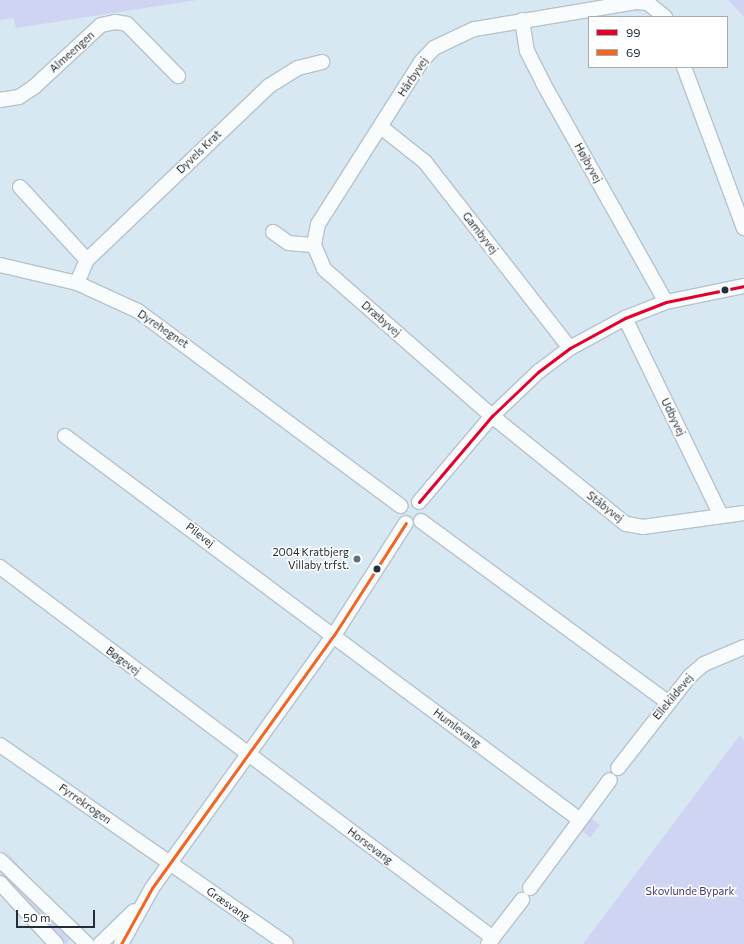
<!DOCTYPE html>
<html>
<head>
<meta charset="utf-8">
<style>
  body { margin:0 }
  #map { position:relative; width:744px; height:944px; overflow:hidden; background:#d8e8f2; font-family:Commissioner,sans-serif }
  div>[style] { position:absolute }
  .green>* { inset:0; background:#cfd4f3 }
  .roads { filter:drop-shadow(1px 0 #b6c3cc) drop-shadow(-1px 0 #b6c3cc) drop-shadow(0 1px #b6c3cc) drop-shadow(0 -1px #b6c3cc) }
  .minor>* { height:14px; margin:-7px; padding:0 7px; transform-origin:7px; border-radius:7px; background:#f9fcfd }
  .bus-1>* { height:3px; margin:-1.5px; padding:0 1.5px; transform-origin:1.5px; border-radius:1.5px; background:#e4002b }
  .bus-2>* { height:3px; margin:-1.5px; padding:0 1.5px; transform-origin:1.5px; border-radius:1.5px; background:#f26522 }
  .dots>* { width:11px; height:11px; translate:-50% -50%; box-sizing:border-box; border:2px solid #fff; border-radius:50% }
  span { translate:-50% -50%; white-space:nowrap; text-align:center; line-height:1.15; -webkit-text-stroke:3px #fff; paint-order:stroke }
  .street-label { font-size:11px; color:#222f38 }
  .poi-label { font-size:11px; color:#222f38 }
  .right { translate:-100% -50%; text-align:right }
  .park-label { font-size:11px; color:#43357a }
  .legend { position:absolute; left:588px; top:16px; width:140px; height:52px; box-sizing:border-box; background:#fff; border:1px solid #a7acaf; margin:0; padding:5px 7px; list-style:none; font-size:12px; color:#222f38 }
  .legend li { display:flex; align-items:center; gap:8px; height:20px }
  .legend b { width:20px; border:1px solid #a7acaf }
  .scale { position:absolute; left:16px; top:910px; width:79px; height:18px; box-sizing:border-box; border:2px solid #222f38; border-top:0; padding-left:5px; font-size:12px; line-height:14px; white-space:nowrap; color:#222f38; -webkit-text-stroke:3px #fff; paint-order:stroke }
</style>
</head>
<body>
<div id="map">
  <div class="green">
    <i style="clip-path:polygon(0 0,197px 0,16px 28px,13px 18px,0 20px)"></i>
    <i style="clip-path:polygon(728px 0,744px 0,744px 17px)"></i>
    <i style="clip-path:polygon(740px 735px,744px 741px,744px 944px,583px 944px)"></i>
    <i style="clip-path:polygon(591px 818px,600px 825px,590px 838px,581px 830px)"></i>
    <i style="clip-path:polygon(0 844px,30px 878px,59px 905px,23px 875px)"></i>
    <i style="clip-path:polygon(0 868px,70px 939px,66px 944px,24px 903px,0 876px)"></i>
  </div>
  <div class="roads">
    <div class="minor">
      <i style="left:665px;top:17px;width:22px;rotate:-141deg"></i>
      <i style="left:648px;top:3px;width:12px;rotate:-175deg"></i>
      <i style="left:636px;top:2px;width:164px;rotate:170.5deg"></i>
      <i style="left:474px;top:29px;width:44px;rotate:154.6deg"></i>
      <i style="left:434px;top:48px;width:19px;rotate:133deg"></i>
      <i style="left:421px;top:62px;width:192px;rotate:122.4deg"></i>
      <i style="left:318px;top:224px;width:21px;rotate:101deg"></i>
      <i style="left:314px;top:245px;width:26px;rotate:67deg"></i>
      <i style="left:324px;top:269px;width:223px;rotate:41.2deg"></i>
      <i style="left:492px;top:416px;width:172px;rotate:38.9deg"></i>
      <i style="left:626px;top:524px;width:17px;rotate:10deg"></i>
      <i style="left:643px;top:527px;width:102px;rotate:-7.9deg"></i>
      <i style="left:522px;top:20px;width:31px;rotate:81deg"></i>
      <i style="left:527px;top:51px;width:36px;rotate:63deg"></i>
      <i style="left:543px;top:83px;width:251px;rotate:60.7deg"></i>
      <i style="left:684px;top:67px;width:172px;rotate:69.6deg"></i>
      <i style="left:0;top:100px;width:19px;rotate:-9deg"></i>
      <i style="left:19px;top:97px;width:18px;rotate:-34deg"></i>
      <i style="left:34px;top:87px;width:91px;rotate:-42.8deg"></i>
      <i style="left:101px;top:25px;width:14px;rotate:-12deg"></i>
      <i style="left:115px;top:22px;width:12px;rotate:9deg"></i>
      <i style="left:127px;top:24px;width:73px;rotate:45.6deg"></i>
      <i style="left:381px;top:127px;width:56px;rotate:38.5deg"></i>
      <i style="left:425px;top:162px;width:236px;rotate:52.1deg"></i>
      <i style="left:20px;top:187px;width:99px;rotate:47.5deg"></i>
      <i style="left:273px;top:232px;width:19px;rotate:35deg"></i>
      <i style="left:289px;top:243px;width:25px;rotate:5deg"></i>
      <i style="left:0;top:265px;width:79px;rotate:13.2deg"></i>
      <i style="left:77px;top:283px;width:67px;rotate:24.7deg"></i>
      <i style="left:138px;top:311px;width:327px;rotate:36.6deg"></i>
      <i style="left:77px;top:283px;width:25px;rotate:-67deg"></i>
      <i style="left:87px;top:260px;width:252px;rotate:-43.7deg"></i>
      <i style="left:269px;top:86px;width:34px;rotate:-32deg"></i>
      <i style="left:298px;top:68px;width:25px;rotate:-14deg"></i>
      <i style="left:625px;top:318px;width:220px;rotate:64.1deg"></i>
      <i style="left:65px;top:436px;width:642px;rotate:36.71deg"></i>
      <i style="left:419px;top:502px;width:113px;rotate:-49.7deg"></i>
      <i style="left:492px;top:416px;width:64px;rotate:-43.7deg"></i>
      <i style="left:538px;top:372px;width:40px;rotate:-37deg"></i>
      <i style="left:570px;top:348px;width:63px;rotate:-28.6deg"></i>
      <i style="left:625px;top:318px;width:44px;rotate:-21.3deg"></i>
      <i style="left:666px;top:302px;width:80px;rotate:-11.6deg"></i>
      <i style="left:421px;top:521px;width:305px;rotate:36.3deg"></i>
      <i style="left:0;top:567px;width:617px;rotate:36.96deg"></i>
      <i style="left:0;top:745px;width:348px;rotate:34.8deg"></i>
      <i style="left:618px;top:768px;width:117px;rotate:-52deg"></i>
      <i style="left:690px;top:676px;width:18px;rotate:-41deg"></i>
      <i style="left:704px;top:664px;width:43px;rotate:-23deg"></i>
      <i style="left:0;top:860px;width:121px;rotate:44deg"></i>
      <i style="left:0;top:883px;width:83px;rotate:47.4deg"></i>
      <i style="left:530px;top:888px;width:134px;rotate:-53.5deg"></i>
      <i style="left:100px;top:944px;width:47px;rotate:-44.1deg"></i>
      <i style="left:121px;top:944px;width:64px;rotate:-61deg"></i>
      <i style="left:152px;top:888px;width:312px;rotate:-54.3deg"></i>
      <i style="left:334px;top:635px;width:133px;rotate:-57.3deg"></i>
      <i style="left:488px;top:944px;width:56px;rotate:-52.3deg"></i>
    </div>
  </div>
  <div class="bus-1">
    <i style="left:419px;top:502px;width:113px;rotate:-49.7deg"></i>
    <i style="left:492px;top:416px;width:64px;rotate:-43.7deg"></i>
    <i style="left:538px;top:372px;width:40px;rotate:-37deg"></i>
    <i style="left:570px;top:348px;width:63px;rotate:-28.6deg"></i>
    <i style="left:625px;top:318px;width:44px;rotate:-21.3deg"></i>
    <i style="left:666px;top:302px;width:80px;rotate:-11.6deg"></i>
  </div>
  <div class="bus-2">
    <i style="left:121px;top:944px;width:64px;rotate:-61deg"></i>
    <i style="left:152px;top:888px;width:312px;rotate:-54.3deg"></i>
    <i style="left:334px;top:635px;width:133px;rotate:-57.3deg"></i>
  </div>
  <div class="dots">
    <i style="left:725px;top:290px;background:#222f38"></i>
    <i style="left:357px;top:559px;background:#627079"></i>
    <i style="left:377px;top:569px;background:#222f38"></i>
  </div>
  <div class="street-label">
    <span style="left:72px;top:52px;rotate:-42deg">Almeengen</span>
    <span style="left:413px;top:77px;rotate:-56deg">Hårbyvej</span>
    <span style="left:199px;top:152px;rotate:-44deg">Dyvels Krat</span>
    <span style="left:588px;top:163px;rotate:61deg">Højbyvej</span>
    <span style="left:480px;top:233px;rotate:52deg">Gambyvej</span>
    <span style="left:381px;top:319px;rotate:41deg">Dræbyvej</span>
    <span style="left:163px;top:329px;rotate:34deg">Dyrehegnet</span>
    <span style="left:673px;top:417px;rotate:64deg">Udbyvej</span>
    <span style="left:605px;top:507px;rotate:38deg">Ståbyvej</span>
    <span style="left:200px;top:535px;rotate:37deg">Pilevej</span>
    <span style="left:123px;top:661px;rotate:37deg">Bøgevej</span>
    <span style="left:673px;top:697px;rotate:-50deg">Ellekildevej</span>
    <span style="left:457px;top:728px;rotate:37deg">Humlevang</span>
    <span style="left:85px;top:804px;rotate:35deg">Fyrrekrogen</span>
    <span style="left:370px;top:846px;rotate:37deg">Horsevang</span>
    <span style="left:228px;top:904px;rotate:35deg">Græsvang</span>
  </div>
  <div class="poi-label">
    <span class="right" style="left:349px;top:559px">2004 Kratbjerg<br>Villaby trfst.</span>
  </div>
  <div class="park-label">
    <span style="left:690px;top:891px">Skovlunde Bypark</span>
  </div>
  <ul class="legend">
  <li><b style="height:5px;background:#e4002b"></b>99</li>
  <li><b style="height:5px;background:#f26522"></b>69</li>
  </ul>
  <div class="scale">50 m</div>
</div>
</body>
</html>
